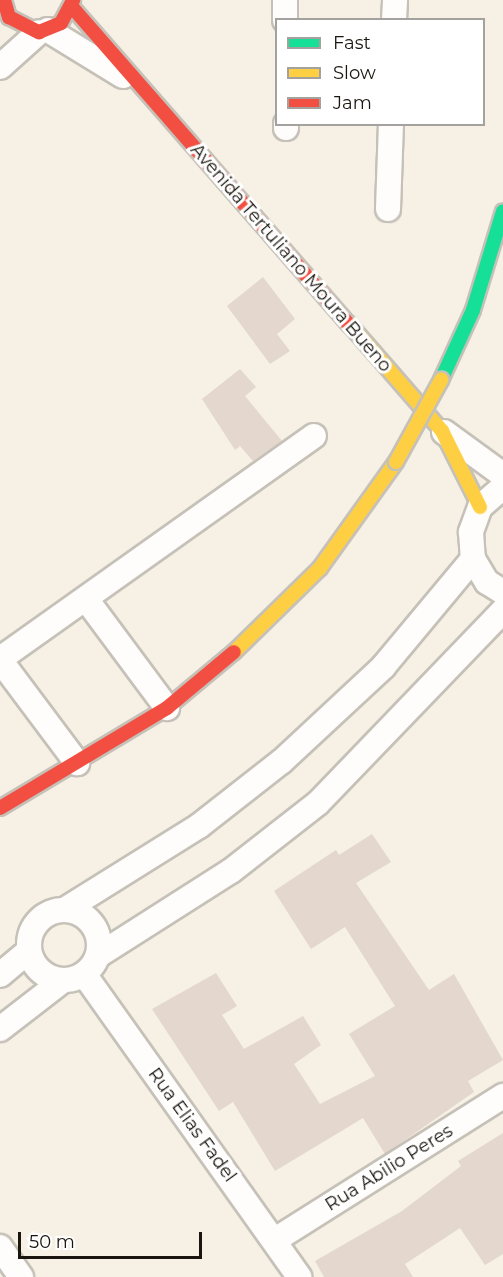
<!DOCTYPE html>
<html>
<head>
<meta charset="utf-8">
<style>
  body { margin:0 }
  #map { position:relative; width:503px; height:1277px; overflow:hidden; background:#f6f0e5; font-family:Montserrat,sans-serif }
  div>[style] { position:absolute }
  .building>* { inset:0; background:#e3d7ce }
  .roads { filter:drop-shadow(2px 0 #c6c1b8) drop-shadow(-2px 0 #c6c1b8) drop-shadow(0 2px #c6c1b8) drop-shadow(0 -2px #c6c1b8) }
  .street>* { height:24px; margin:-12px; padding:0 12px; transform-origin:12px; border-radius:12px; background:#fefdfb }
  .street>.ring { margin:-12px; padding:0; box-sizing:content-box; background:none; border:24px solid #fefdfb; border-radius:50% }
  .fast>* { height:14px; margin:-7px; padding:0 7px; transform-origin:7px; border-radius:7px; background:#16e098 }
  .slow>* { height:14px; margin:-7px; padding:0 7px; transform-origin:7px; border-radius:7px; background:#ffcf43 }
  .jam>* { height:14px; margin:-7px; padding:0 7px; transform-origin:7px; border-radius:7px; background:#f24e42 }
  .bridges { filter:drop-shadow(2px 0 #c6c1b8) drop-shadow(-2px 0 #c6c1b8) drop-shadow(0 2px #c6c1b8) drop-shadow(0 -2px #c6c1b8) }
  .slow-bridge>* { height:14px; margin:-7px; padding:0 7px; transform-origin:7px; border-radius:7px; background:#ffcf43 }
  span { translate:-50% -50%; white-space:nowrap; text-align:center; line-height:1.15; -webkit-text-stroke:6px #fff; paint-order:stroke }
  .street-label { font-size:18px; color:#1a160f }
  .legend { position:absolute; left:275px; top:18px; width:210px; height:108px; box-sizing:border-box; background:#fff; border:2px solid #a3a29f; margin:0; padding:8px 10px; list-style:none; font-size:18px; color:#1a160f }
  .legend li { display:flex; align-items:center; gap:12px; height:30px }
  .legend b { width:30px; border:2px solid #a3a29f }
  .scale { position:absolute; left:18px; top:1232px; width:184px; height:27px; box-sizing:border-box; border:3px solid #1a160f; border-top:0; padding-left:8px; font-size:18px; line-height:21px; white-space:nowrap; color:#1a160f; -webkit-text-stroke:4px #fff; paint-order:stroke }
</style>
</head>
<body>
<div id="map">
  <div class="building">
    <i style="clip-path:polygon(263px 277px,295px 319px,277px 334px,290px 351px,270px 364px,227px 306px)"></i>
    <i style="clip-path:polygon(240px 369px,256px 387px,245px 396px,282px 441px,253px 461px,240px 446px,235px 450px,202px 399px)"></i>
    <i style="clip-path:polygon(372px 834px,391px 862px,356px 883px,429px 990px,454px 974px,503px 1060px,468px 1081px,474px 1092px,385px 1154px,363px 1118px,275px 1171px,233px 1102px,219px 1111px,152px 1009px,216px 973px,237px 1006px,222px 1015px,244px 1049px,303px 1016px,321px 1045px,294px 1064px,320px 1104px,375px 1076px,349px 1034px,395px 1006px,345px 927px,311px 949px,274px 891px,336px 850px,339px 855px)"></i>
    <i style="clip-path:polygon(503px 1133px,503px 1254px,485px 1265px,460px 1228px,405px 1264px,413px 1277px,324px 1277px,315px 1261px,402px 1211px,461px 1166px,458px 1161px)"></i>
  </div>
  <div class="roads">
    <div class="street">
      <i style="left:285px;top:0;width:20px;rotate:90deg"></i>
      <i style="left:394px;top:20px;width:20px;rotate:-87deg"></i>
      <i style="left:48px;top:30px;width:88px;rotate:31.5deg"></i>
      <i style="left:0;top:67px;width:52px;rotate:-41.9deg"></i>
      <i style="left:286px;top:124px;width:4px;rotate:90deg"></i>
      <i style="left:388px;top:209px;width:85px;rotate:-88deg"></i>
      <i style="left:444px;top:432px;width:73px;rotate:36.1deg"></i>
      <i style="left:503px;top:487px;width:30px;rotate:139deg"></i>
      <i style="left:480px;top:507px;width:27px;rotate:110deg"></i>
      <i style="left:471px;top:532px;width:27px;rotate:86deg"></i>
      <i style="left:473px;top:559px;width:27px;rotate:59deg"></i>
      <i style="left:487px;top:582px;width:19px;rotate:32deg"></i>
      <i style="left:86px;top:599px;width:136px;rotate:53.4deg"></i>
      <i style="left:0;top:659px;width:385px;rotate:-35.4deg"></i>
      <i style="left:0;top:660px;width:129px;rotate:53.2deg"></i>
      <i style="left:66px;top:909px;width:157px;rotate:-32deg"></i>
      <i style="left:199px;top:826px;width:105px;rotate:-38.1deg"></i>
      <i style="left:282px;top:761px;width:138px;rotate:-42.9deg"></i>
      <i style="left:383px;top:667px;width:141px;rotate:-50.2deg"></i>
      <i class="ring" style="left:29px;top:910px;width:46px;height:46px"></i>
      <i style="left:99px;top:955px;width:156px;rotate:-32.5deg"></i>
      <i style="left:231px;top:871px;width:110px;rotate:-38deg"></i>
      <i style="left:318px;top:803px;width:267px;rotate:-46.1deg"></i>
      <i style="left:84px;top:974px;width:372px;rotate:54.6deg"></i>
      <i style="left:0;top:975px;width:38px;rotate:-40deg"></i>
      <i style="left:0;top:1029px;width:78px;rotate:-37.7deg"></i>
      <i style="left:275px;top:1240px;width:270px;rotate:-32.3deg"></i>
      <i style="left:0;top:1247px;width:37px;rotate:55deg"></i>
    </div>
    <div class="fast">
      <i style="left:441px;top:380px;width:77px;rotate:-65.4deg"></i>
      <i style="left:473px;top:310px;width:103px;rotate:-73.1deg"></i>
    </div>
    <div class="slow">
      <i style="left:349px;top:324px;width:142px;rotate:49deg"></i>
      <i style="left:442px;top:431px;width:85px;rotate:63.4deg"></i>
      <i style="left:234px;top:652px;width:120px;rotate:-44.3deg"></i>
      <i style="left:320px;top:568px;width:130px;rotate:-54.4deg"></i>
    </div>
    <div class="jam">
      <i style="left:4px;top:0;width:18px;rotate:74deg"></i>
      <i style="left:9px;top:17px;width:34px;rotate:27deg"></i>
      <i style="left:39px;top:32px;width:24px;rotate:-22deg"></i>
      <i style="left:61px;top:23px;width:26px;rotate:-62deg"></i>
      <i style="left:72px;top:7px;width:421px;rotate:48.9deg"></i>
      <i style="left:0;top:808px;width:195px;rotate:-30.9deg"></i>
      <i style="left:167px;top:708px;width:87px;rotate:-39.9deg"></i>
    </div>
  </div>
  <div class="bridges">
    <div class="slow-bridge">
      <i style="left:396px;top:462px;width:94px;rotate:-61.2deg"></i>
    </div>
  </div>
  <div class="street-label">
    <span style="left:291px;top:258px;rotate:49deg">Avenida Tertuliano Moura Bueno</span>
    <span style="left:192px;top:1125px;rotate:54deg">Rua Elias Fadel</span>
    <span style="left:389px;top:1168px;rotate:-32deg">Rua Abilio Peres</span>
  </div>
  <ul class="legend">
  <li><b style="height:8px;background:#16e098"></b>Fast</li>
  <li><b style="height:8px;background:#ffcf43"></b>Slow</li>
  <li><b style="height:8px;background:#f24e42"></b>Jam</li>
  </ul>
  <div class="scale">50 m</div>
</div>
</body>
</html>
